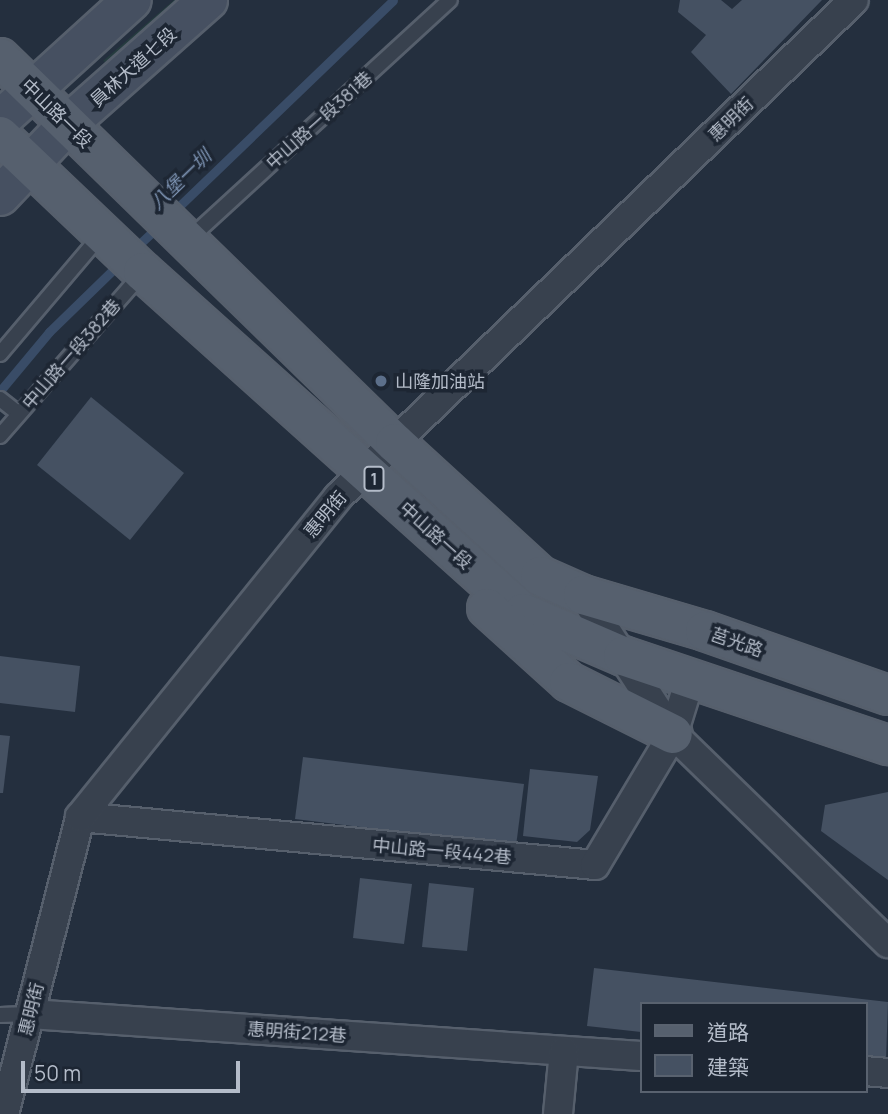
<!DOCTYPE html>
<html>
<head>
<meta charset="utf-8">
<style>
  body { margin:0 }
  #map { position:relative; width:888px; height:1114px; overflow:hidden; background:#242f3e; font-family:Manrope,"Noto Sans TC",sans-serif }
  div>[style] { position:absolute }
  .green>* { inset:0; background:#263c3f }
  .stream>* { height:9px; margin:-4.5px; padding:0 4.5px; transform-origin:4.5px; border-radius:4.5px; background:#394c67 }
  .building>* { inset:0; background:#455162 }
  .roads { filter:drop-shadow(2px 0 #565f6c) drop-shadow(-2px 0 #565f6c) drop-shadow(0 2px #565f6c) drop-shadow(0 -2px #565f6c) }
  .service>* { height:14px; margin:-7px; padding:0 7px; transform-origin:7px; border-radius:7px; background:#38414e }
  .minor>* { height:28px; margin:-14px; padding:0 14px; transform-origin:14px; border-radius:14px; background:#38414e }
  .secondary>* { height:38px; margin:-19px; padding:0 19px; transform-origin:19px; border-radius:19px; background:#465061 }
  .primary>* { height:38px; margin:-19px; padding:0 19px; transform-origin:19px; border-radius:19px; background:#56606e }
  .dots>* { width:19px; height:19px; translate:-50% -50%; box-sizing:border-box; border:4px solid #1d2633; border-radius:50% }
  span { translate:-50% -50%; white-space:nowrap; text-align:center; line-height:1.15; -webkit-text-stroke:7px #1d2633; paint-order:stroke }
  .shield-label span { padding:2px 5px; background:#1d2633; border:2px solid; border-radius:5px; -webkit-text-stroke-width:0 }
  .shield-label { font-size:16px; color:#b4bcc9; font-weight:700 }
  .street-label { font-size:18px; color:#b4bcc9 }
  .poi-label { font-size:18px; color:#b4bcc9 }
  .left { translate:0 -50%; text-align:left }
  .water-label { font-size:19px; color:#7c92b1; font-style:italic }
  .legend { position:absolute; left:640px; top:1002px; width:228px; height:91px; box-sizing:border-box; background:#1d2633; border:2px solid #59626f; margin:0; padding:9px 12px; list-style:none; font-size:21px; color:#b4bcc9 }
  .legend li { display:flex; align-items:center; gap:14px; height:35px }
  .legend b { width:35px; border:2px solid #59626f }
  .scale { position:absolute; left:21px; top:1061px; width:219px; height:32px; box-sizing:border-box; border:4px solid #b4bcc9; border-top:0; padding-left:9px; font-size:21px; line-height:24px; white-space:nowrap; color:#b4bcc9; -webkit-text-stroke:5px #1d2633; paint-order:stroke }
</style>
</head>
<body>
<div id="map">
  <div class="green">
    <i style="clip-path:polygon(174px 0,184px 0,109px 64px,103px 61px)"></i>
  </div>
  <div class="stream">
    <i style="left:171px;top:214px;width:308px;rotate:-43.9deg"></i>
    <i style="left:133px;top:250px;width:35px;rotate:-43deg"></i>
    <i style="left:0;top:391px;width:77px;rotate:-50.3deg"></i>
    <i style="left:49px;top:332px;width:100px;rotate:-44.2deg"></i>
  </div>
  <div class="building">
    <i style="clip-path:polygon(680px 0,721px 0,732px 9px,742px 0,822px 0,731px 94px,691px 52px,706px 35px,678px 12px)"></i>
    <i style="clip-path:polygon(91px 397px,184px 473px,130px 540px,37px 465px)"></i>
    <i style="clip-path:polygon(0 656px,80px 666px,75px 712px,0 703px)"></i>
    <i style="clip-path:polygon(0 735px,10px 736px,3px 793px,0 793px)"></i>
    <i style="clip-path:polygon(303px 757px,524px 784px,516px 846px,295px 819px)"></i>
    <i style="clip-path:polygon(530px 769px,598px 776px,590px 830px,577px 842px,523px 836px)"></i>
    <i style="clip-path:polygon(888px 792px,888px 880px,821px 831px,825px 805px)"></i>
    <i style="clip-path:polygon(360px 878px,412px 884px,404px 944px,353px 938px)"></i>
    <i style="clip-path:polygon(429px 883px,474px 888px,467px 951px,422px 947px)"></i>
    <i style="clip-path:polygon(594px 968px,888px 1002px,886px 1060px,865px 1058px,865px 1004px,641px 1004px,641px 1032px,587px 1026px)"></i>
  </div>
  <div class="roads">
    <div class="service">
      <i style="left:188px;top:240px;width:355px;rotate:-42.5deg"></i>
      <i style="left:0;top:354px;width:156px;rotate:-49.7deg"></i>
      <i style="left:0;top:399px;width:23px;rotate:38deg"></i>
      <i style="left:0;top:436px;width:215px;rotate:-48.8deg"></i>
      <i style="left:0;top:1015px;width:30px;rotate:-2deg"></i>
    </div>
    <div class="minor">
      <i style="left:583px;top:595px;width:166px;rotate:57.1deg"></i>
      <i style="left:673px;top:734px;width:300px;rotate:44.2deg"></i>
      <i style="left:80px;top:817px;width:517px;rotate:5.32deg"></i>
      <i style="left:595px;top:865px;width:152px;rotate:-59.2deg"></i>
      <i style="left:673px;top:734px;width:58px;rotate:-72.8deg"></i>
      <i style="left:30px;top:1014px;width:612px;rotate:3.93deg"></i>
      <i style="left:865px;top:1071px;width:23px;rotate:5deg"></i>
      <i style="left:4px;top:1114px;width:307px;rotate:-75.6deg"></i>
      <i style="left:80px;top:817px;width:411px;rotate:-51.1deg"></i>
      <i style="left:338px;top:497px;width:716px;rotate:-43.93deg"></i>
      <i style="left:558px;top:1114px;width:63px;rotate:-84.6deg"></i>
    </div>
    <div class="secondary">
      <i style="left:0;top:120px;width:178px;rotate:-42.3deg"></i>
      <i style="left:0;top:196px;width:99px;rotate:-46.6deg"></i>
      <i style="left:68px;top:124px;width:187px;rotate:-41.5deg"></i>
    </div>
    <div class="primary">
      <i style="left:0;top:58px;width:552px;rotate:44.27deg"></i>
      <i style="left:395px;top:443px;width:197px;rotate:42.5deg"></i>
      <i style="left:540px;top:576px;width:47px;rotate:23.8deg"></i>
      <i style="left:583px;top:595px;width:127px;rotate:16.4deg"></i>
      <i style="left:705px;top:631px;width:194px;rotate:19.3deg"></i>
      <i style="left:0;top:136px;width:197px;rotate:43.6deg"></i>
      <i style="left:143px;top:272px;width:511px;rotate:41.9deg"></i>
      <i style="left:523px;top:613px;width:109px;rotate:23.3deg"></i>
      <i style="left:623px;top:656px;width:280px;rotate:18.6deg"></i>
      <i style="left:487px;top:608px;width:110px;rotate:42.1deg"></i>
      <i style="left:569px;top:682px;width:116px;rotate:26.6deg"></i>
    </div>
  </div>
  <div class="dots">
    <i style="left:381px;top:381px;background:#5c6f8a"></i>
  </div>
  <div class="shield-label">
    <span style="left:374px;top:479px">1</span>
  </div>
  <div class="street-label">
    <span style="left:133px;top:67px;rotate:-42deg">員林大道七段</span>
    <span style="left:57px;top:113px;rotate:44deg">中山路一段</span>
    <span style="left:731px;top:119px;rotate:-44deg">惠明街</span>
    <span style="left:319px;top:120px;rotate:-42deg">中山路一段381巷</span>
    <span style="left:71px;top:354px;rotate:-49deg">中山路一段382巷</span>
    <span style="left:325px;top:514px;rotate:-50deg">惠明街</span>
    <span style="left:436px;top:535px;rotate:42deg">中山路一段</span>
    <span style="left:737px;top:642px;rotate:19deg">莒光路</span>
    <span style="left:442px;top:851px;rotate:5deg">中山路一段442巷</span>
    <span style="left:31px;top:1009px;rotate:-76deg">惠明街</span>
    <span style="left:297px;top:1032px;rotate:4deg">惠明街212巷</span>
  </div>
  <div class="poi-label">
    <span class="left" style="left:395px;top:381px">山隆加油站</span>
  </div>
  <div class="water-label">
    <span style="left:181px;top:180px;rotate:-44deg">八堡一圳</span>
  </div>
  <ul class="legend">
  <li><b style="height:9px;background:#56606e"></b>道路</li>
  <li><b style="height:19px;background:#455162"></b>建築</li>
  </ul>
  <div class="scale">50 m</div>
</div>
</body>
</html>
